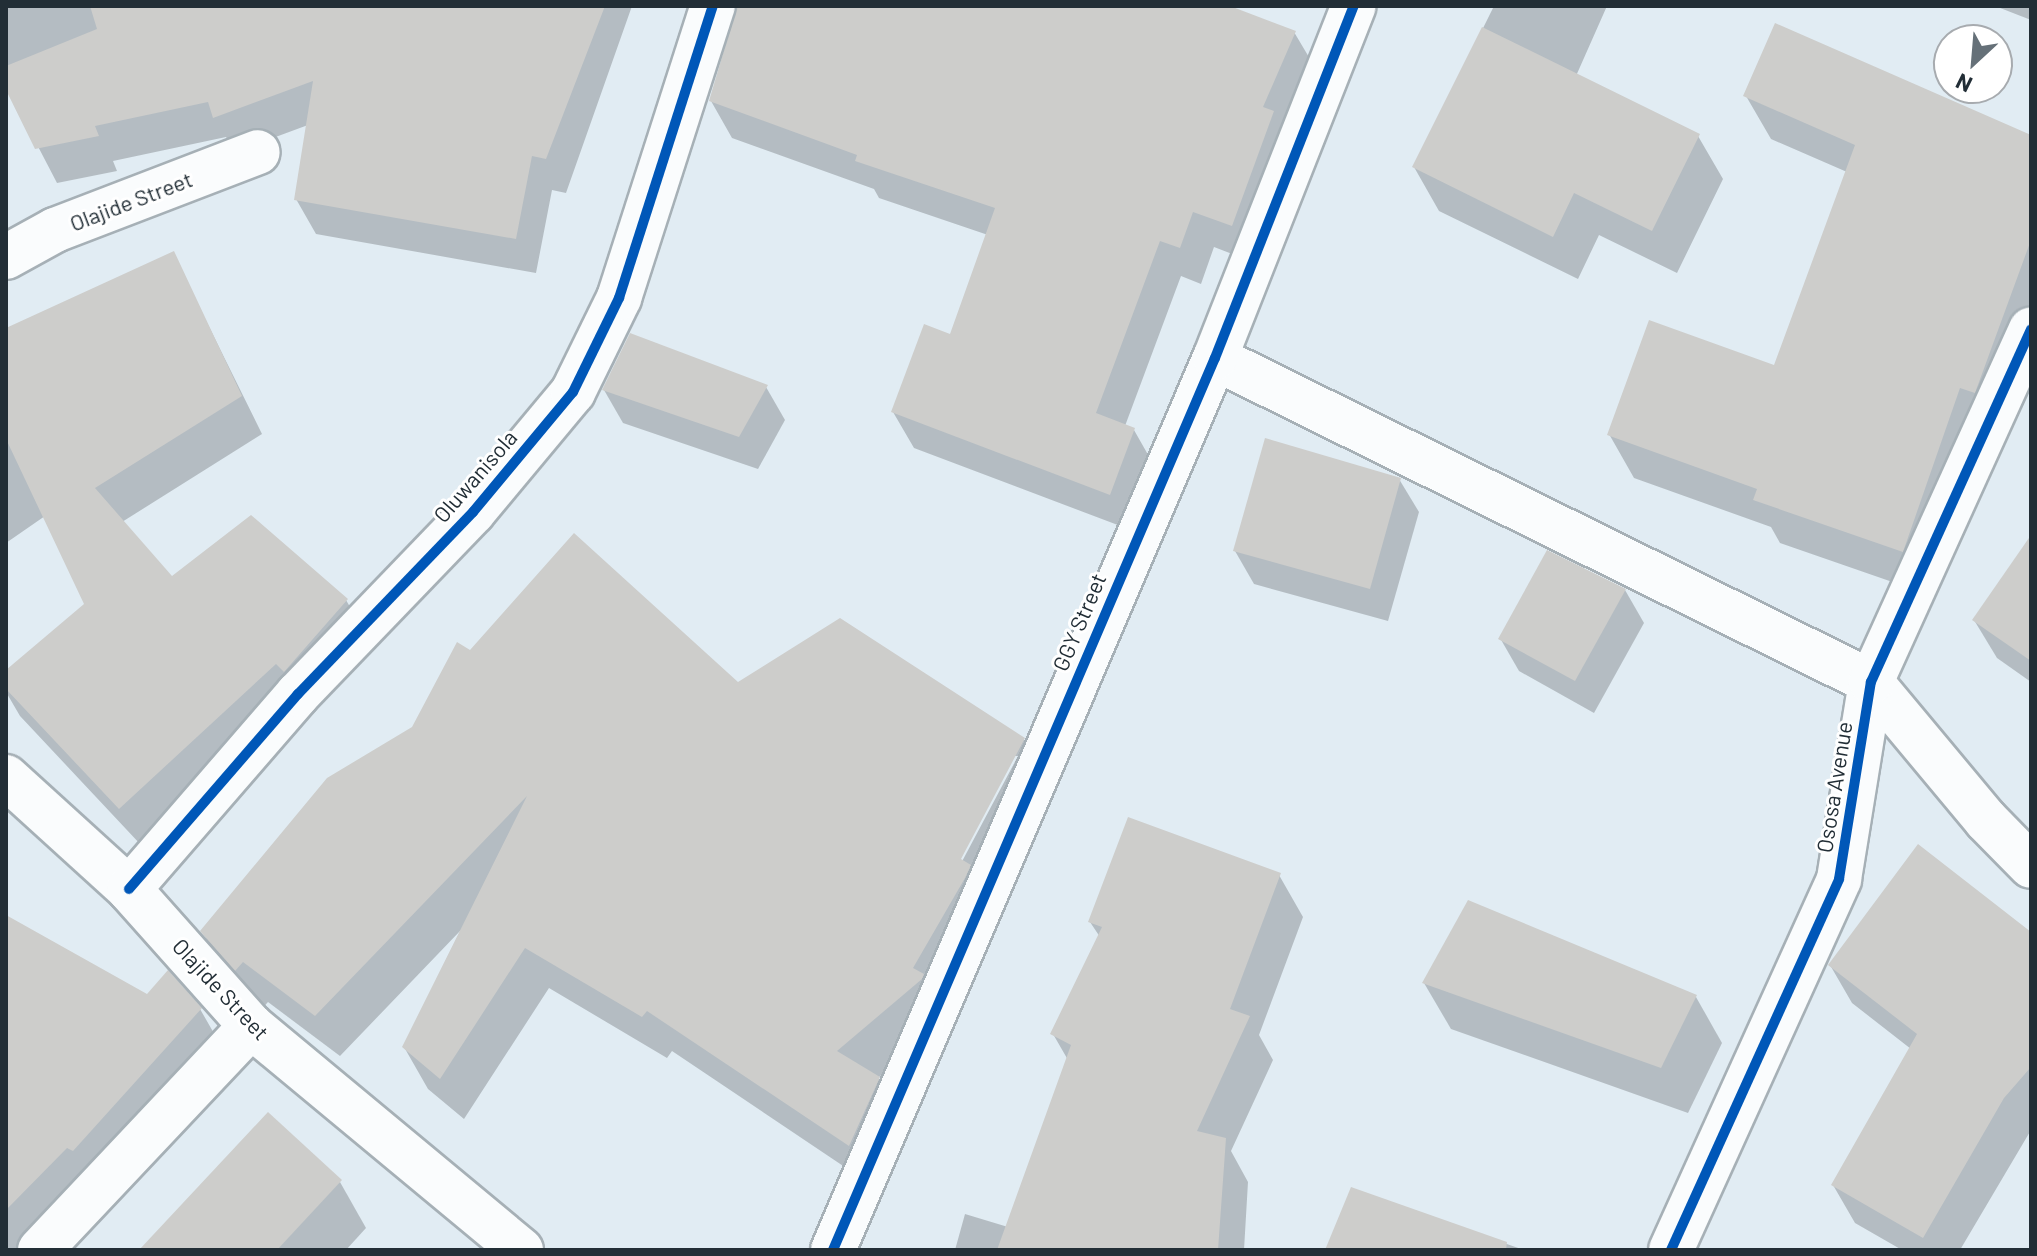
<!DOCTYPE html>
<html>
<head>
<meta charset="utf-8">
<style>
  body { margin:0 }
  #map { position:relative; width:2037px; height:1256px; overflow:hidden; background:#e1ecf3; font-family:Barlow,sans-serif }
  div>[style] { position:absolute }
  .shadow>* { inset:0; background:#0003 }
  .building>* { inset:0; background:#cdcdcb }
  .roads { filter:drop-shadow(2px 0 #a6b0b6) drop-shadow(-2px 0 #a6b0b6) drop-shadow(0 2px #a6b0b6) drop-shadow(0 -2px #a6b0b6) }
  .minor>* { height:44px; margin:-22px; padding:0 22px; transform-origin:22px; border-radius:22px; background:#fafcfd }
  .cycleway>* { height:10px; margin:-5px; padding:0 5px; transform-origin:5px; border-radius:5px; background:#0057b8 }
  span { translate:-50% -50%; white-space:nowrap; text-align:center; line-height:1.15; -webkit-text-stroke:6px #fff; paint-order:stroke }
  .street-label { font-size:22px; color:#222e36 }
  .frame { position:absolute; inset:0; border:8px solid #222e36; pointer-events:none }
  .north { position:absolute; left:1933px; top:24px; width:80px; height:80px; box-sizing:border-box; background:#fff; border:2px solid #a7abaf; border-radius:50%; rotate:206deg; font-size:22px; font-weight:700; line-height:32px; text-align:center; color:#222e36 }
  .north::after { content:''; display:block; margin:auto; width:28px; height:36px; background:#657078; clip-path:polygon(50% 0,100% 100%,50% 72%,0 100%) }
</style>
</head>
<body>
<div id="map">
  <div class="shadow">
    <i style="clip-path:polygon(6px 6px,632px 6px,566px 193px,552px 190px,536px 273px,316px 234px,296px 199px,308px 125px,235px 152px,226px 137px,113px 161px,117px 171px,57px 183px,6px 85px)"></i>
    <i style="clip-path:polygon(738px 6px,1224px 6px,1294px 32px,1316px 69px,1253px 262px,1214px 247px,1201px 284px,1181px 276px,1125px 426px,1134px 430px,1155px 467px,1131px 530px,914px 448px,893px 412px,951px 336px,988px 235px,879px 198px,874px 189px,732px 138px,711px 101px)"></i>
    <i style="clip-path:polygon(1494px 6px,1607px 6px,1576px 76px,1698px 136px,1723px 179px,1677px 273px,1599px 235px,1578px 279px,1439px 211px,1414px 167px)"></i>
    <i style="clip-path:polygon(1995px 6px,2031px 6px,2031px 20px)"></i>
    <i style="clip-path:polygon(1746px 96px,2031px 138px,2031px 349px,1927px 594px,1780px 543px,1771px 527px,1634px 478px,1609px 434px,1775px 368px,1847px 172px,1771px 139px)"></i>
    <i style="clip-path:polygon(173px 254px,262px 434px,122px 522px,172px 579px,346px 600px,368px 638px,141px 845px,20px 716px,6px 692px,6px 672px,86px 604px,45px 516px,6px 543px,6px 330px)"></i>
    <i style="clip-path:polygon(766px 387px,785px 420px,758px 469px,623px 423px,604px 390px)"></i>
    <i style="clip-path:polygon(1399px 479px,1419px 512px,1388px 621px,1254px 584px,1235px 551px)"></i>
    <i style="clip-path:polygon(2031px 538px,2031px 682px,1997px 658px,1974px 620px)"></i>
    <i style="clip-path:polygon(1625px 590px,1644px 623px,1594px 713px,1519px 671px,1500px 638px)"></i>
    <i style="clip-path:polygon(evenodd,470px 653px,738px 684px,1023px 739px,1048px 781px,945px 1020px,878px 1078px,903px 1120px,873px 1186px,672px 1051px,667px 1058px,549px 988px,464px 1119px,428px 1089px,404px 1047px,461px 930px,340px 1056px,268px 1002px,260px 1011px,226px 973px,202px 931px,413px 729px,470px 653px,1013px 756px,1018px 756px,958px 869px,954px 867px,1013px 756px)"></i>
    <i style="clip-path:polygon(1279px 875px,1303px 917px,1259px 1035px,1273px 1060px,1231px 1151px,1248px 1182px,1244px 1250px,955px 1250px,965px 1214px,1008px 1227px,1068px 1060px,1053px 1034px,1100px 937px,1090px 922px)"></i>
    <i style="clip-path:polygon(6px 918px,148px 997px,200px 1009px,223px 1049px,28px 1250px,6px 1250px)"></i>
    <i style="clip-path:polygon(2031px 935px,2031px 1130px,1960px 1250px,1902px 1250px,1855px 1223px,1833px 1185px,1911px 1049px,1852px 1003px,1830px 965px)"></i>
    <i style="clip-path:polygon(1424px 983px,1696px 997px,1722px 1043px,1688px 1113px,1451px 1029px)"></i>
    <i style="clip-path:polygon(340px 1182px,366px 1228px,346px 1250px,142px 1250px)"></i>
    <i style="clip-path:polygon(1352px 1190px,1524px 1250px,1328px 1250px)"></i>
  </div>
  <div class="building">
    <i style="clip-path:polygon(90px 6px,605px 6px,546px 159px,532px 156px,516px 239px,294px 200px,313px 81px,213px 118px,208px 102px,95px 126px,99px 136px,35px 149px,6px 90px,6px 66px,97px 29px)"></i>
    <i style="clip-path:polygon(737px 6px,1230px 6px,1296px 31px,1263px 107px,1274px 111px,1232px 226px,1193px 212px,1180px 248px,1160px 241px,1096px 413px,1135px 428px,1110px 495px,891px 412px,924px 324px,950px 334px,995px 208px,855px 161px,857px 155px,709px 101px)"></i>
    <i style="clip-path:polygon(1775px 23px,2031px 135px,2031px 240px,1975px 393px,1960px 388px,1903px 552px,1753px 500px,1757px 489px,1607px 435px,1649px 320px,1774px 365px,1855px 145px,1743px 96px)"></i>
    <i style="clip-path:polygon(1482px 27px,1700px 134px,1652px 231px,1574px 193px,1553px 237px,1412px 167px)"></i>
    <i style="clip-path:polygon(174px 251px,242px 396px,95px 488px,172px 576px,251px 515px,348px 599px,284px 672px,276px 664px,119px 809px,6px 689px,6px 670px,84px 604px,6px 439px,6px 328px)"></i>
    <i style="clip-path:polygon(630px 333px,768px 385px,739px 437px,602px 390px)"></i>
    <i style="clip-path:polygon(1265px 438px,1401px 478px,1370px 589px,1233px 551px)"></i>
    <i style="clip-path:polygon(574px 533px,738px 682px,840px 618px,1025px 738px,961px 859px,971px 865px,965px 878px,913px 968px,924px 974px,922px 979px,837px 1051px,880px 1077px,849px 1146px,647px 1011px,642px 1017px,525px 948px,440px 1079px,402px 1047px,527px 796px,315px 1016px,243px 962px,235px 971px,200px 931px,327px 778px,412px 727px,457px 642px,470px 650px)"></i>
    <i style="clip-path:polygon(2031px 535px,2031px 661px,1972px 620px)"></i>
    <i style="clip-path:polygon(1547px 550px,1626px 589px,1575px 681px,1498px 639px)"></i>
    <i style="clip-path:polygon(1128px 817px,1281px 873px,1230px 1009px,1250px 1016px,1197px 1131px,1226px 1138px,1218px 1250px,997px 1250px,1071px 1045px,1050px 1034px,1102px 927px,1088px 922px)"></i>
    <i style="clip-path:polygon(1918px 844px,2031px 932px,2031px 1067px,2004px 1098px,1923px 1238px,1831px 1185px,1917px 1034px,1828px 965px)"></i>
    <i style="clip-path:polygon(1468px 900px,1697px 995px,1661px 1068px,1422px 983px)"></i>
    <i style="clip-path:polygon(6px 915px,147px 994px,168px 970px,202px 1008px,73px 1151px,67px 1148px,6px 1210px)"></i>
    <i style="clip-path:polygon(268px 1112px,342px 1180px,277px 1250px,139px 1250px)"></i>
    <i style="clip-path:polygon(1351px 1187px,1507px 1242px,1506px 1250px,1325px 1250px)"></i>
  </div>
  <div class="roads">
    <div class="minor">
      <i style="left:6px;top:257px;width:56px;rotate:-28.9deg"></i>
      <i style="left:55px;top:230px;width:217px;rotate:-21deg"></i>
      <i style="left:1215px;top:358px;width:732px;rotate:26.28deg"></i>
      <i style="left:1871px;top:682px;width:180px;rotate:50.2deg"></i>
      <i style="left:1986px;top:820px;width:64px;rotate:45.6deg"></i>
      <i style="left:6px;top:777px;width:166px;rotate:42.3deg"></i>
      <i style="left:129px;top:889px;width:183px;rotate:48.3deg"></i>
      <i style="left:251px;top:1026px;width:351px;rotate:39.7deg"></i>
      <i style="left:129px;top:889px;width:258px;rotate:-49.1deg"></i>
      <i style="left:298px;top:694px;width:252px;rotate:-46.1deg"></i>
      <i style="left:473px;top:512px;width:156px;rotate:-50.2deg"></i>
      <i style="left:573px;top:392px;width:105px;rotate:-63.9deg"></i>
      <i style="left:619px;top:298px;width:307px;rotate:-72.2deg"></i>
      <i style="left:40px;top:1250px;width:308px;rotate:-46.7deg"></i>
      <i style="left:833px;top:1250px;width:970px;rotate:-66.82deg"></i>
      <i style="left:1215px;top:358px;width:378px;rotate:-68.5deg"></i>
      <i style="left:1671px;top:1250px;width:407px;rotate:-65.6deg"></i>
      <i style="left:1839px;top:879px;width:200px;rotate:-80.8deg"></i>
      <i style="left:1871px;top:682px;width:387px;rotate:-65.6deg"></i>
    </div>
  </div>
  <div class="cycleway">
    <i style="left:129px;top:889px;width:258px;rotate:-49.1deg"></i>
    <i style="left:298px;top:694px;width:252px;rotate:-46.1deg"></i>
    <i style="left:473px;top:512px;width:156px;rotate:-50.2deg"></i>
    <i style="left:573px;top:392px;width:105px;rotate:-63.9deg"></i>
    <i style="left:619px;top:298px;width:307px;rotate:-72.2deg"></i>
    <i style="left:833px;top:1250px;width:970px;rotate:-66.82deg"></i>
    <i style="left:1215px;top:358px;width:378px;rotate:-68.5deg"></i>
    <i style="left:1671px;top:1250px;width:407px;rotate:-65.6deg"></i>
    <i style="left:1839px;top:879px;width:200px;rotate:-80.8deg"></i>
    <i style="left:1871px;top:682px;width:387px;rotate:-65.6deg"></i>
  </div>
  <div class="street-label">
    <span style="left:131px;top:201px;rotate:-21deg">Olajide Street</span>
    <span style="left:475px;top:476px;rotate:-49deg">Oluwanisola</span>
    <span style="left:1079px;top:622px;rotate:-67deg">GGY Street</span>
    <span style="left:1834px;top:787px;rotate:-81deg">Ososa Avenue</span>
    <span style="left:221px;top:989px;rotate:47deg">Olajide Street</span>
  </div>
  <div class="frame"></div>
  <div class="north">N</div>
</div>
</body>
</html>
